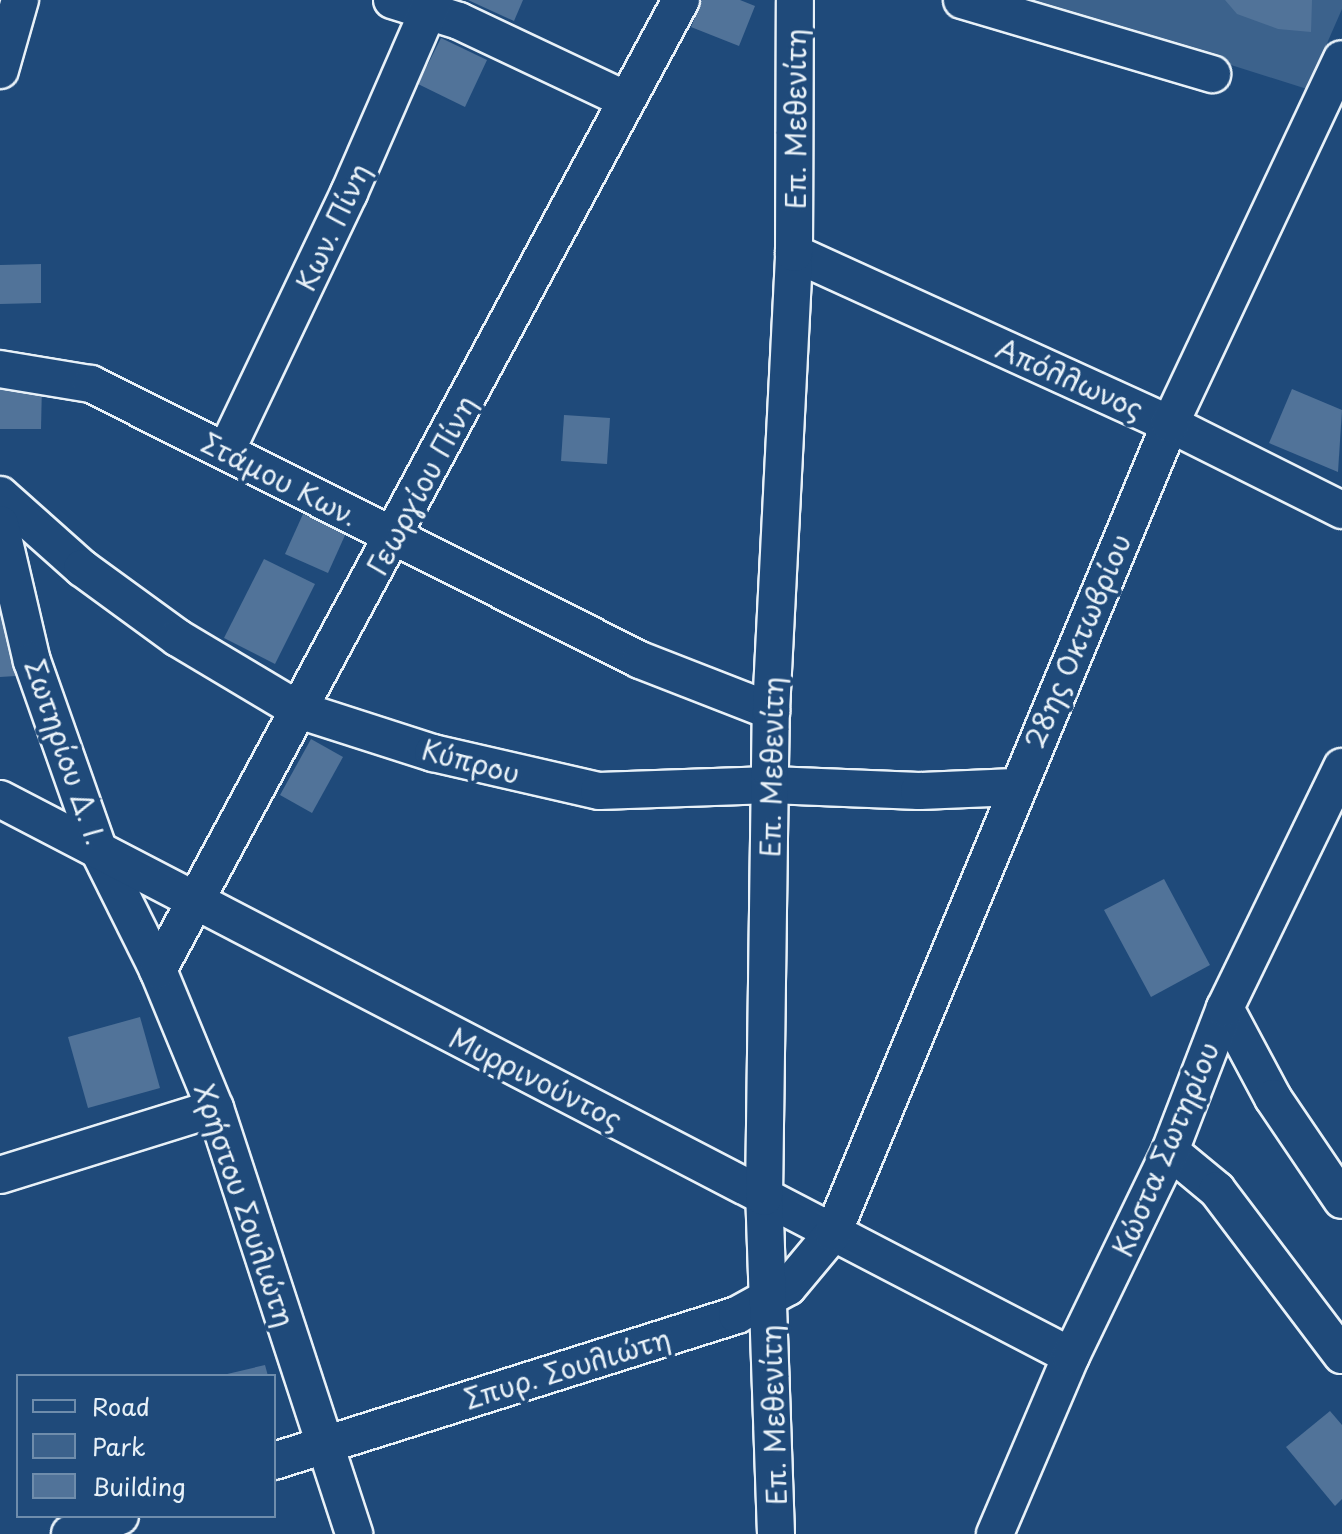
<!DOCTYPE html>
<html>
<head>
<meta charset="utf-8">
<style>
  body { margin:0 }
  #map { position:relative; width:1342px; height:1534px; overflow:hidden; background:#1f4a7a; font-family:"Playpen Sans",sans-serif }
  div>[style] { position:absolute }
  .green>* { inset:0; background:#3c628c }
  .building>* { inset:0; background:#517399 }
  .roads { filter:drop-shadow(2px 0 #e8f1f8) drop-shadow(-2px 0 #e8f1f8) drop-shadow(0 2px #e8f1f8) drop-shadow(0 -2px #e8f1f8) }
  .minor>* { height:36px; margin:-18px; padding:0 18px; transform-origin:18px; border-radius:18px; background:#1f4a7a }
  span { translate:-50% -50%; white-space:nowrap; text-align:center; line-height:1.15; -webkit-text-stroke:8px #1f4a7a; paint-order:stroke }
  .street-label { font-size:28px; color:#e8f1f8 }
  .legend { position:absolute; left:16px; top:1374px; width:260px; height:144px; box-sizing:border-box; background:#1f4a7a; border:2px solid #6f8dac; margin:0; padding:10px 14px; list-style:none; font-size:24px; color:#e8f1f8 }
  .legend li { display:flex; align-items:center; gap:16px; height:40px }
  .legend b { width:40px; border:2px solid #6f8dac }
</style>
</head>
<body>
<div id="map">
  <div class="green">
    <i style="clip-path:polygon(1026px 0,1342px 0,1342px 9px,1307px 89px)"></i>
  </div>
  <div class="building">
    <i style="clip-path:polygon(468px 0,523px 0,514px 21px)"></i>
    <i style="clip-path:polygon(702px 0,740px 0,755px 6px,739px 46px,691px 27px)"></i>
    <i style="clip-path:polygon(1225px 0,1312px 0,1311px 32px,1278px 29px,1237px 14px)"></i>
    <i style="clip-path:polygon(441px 38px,487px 60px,465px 107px,418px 84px)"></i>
    <i style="clip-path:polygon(41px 264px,41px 303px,0 304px,0 265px)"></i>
    <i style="clip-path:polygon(0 384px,42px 384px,41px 429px,0 429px)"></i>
    <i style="clip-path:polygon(1292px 389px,1342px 410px,1338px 472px,1269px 443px)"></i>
    <i style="clip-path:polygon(564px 415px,610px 418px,607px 464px,561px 461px)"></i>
    <i style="clip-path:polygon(303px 514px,346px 533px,328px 573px,285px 554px)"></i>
    <i style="clip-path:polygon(264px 559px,315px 584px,275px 664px,224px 638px)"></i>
    <i style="clip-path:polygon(0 614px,14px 614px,16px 676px,0 677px)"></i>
    <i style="clip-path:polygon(311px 739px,343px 757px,312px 813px,280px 795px)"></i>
    <i style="clip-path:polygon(1164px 879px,1210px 965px,1151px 997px,1104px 910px)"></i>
    <i style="clip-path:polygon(140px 1017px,160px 1088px,88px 1108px,68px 1037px)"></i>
    <i style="clip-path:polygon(265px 1365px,268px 1376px,223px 1376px,223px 1375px)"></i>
    <i style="clip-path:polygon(1330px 1411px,1342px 1425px,1342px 1499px,1335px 1506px,1286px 1447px)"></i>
  </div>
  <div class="roads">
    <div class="minor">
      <i style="left:392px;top:0;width:70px;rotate:17.4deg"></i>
      <i style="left:459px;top:21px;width:185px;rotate:25.3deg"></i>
      <i style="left:962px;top:0;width:261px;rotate:16.5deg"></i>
      <i style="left:0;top:70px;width:73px;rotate:-74.1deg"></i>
      <i style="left:794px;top:253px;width:413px;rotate:24.5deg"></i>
      <i style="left:1170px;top:424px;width:192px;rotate:26.6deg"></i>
      <i style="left:0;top:369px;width:92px;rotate:9.4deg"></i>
      <i style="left:91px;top:384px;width:614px;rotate:26.69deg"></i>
      <i style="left:640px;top:660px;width:141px;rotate:21.3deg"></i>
      <i style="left:226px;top:451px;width:286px;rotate:-64.5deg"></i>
      <i style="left:349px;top:193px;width:210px;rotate:-66.5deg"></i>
      <i style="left:0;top:495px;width:110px;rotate:41.7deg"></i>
      <i style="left:82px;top:568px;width:119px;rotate:36.1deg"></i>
      <i style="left:178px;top:638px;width:141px;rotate:30.8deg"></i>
      <i style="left:299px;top:710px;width:141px;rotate:17.8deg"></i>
      <i style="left:433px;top:753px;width:170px;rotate:12.9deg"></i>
      <i style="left:599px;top:791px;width:172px;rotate:-2deg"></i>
      <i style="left:771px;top:785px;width:148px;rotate:2.3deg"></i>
      <i style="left:919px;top:791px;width:96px;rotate:-2.4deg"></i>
      <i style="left:0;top:524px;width:141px;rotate:76.9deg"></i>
      <i style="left:32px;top:661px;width:201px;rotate:70.6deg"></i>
      <i style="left:99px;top:851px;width:133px;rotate:63.6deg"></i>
      <i style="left:158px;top:970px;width:149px;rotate:67.6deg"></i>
      <i style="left:215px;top:1108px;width:448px;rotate:71.9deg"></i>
      <i style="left:0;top:799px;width:1207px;rotate:27.48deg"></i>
      <i style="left:158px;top:970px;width:1102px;rotate:-61.67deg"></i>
      <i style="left:1225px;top:1008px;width:102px;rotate:61.9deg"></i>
      <i style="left:1273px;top:1098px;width:123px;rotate:55.9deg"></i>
      <i style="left:1170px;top:1151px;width:61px;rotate:39.7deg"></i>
      <i style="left:1217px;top:1190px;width:207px;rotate:52.9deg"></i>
      <i style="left:0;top:1175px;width:225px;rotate:-17.3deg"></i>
      <i style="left:274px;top:1461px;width:485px;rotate:-17.5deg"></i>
      <i style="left:737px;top:1315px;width:58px;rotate:-28.8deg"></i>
      <i style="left:788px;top:1287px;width:70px;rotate:-50.2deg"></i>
      <i style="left:833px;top:1233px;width:876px;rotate:-67.39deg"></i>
      <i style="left:1170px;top:424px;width:403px;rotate:-64.8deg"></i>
      <i style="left:70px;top:1534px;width:53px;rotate:-19.8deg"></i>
      <i style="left:776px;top:1534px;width:337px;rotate:-92deg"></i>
      <i style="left:764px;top:1197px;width:486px;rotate:-89.2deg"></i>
      <i style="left:771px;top:711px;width:459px;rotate:-87.1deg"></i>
      <i style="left:794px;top:253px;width:253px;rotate:-89.8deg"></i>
      <i style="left:995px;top:1534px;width:194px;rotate:-66.9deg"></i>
      <i style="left:1071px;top:1356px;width:228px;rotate:-64.2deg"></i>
      <i style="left:1170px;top:1151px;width:153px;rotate:-69deg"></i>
      <i style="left:1225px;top:1008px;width:268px;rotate:-64.1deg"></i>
    </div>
  </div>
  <div class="street-label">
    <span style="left:795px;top:119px;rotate:-90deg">Επ. Μεθενίτη</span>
    <span style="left:332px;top:227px;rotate:-65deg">Κων. Πίνη</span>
    <span style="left:1070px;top:378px;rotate:24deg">Απόλλωνος</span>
    <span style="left:280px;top:479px;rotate:27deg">Στάμου Κων.</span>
    <span style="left:421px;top:485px;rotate:-62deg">Γεωργίου Πίνη</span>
    <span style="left:1077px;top:641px;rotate:-67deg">28ης Οκτωβρίου</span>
    <span style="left:66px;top:752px;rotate:71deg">Σωτηρίου Δ. Ι.</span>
    <span style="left:471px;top:761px;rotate:15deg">Κύπρου</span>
    <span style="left:771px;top:767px;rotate:-89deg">Επ. Μεθενίτη</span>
    <span style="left:536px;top:1078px;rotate:27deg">Μυρρινούντος</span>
    <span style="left:1165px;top:1149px;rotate:-67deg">Κώστα Σωτηρίου</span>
    <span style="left:245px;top:1205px;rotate:71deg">Χρήστου Σουλιώτη</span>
    <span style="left:567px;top:1368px;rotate:-17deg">Σπυρ. Σουλιώτη</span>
    <span style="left:773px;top:1415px;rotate:-92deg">Επ. Μεθενίτη</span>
  </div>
  <ul class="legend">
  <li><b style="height:10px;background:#1f4a7a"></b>Road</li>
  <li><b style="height:22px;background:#3c628c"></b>Park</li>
  <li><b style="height:22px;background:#517399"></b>Building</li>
  </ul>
</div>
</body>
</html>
